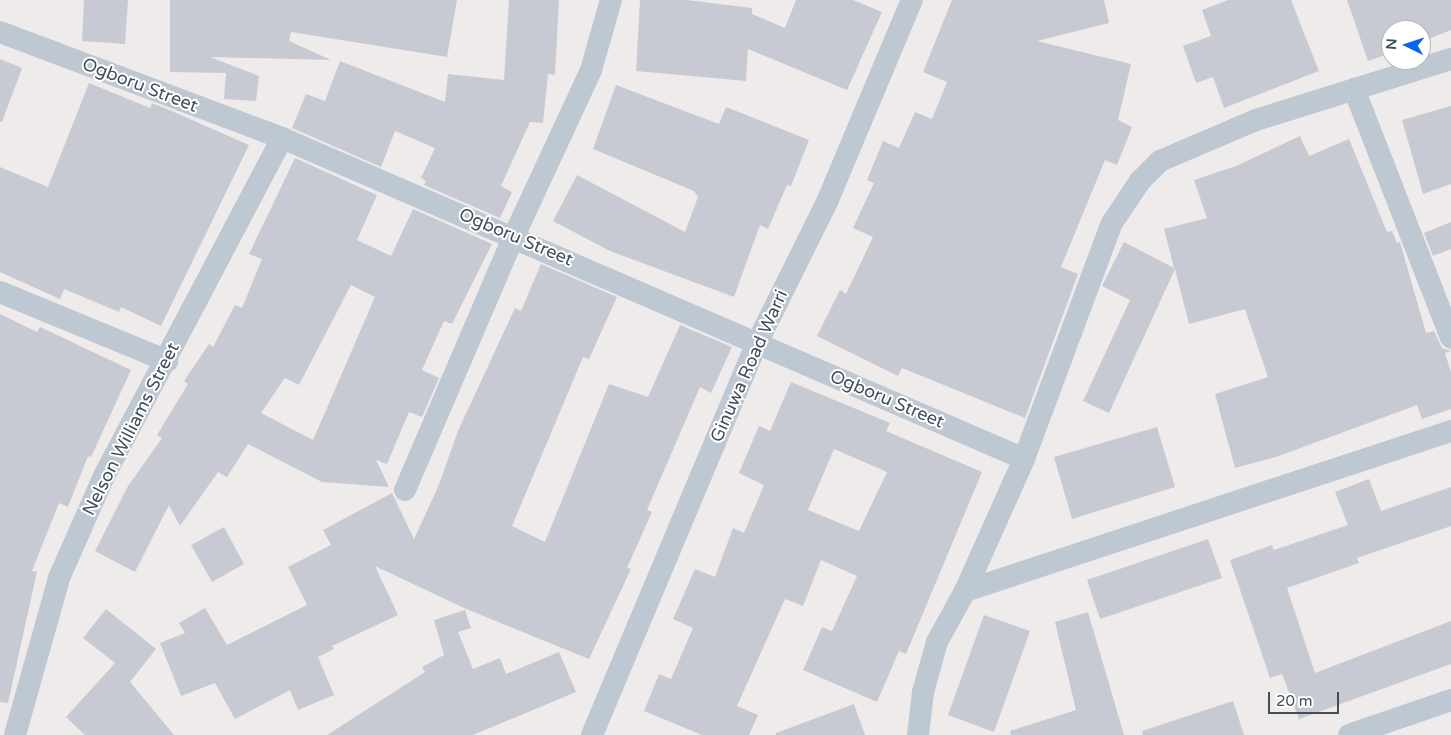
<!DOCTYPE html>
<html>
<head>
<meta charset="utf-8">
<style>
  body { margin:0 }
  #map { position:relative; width:1451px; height:735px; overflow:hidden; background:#efebeb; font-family:"Varela Round",sans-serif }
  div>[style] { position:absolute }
  .building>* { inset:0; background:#c7cad2 }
  .minor>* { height:22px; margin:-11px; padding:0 11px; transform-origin:11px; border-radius:11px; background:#bdc8d3 }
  span { translate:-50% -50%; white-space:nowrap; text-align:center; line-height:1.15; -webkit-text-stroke:4px #fff; paint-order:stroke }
  .street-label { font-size:18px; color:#424f5b }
  .north { position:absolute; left:1381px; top:20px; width:50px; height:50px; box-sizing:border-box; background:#fff; border:1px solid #b3b9bd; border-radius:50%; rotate:274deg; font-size:14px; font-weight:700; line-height:20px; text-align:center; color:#424f5b }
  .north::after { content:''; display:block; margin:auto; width:18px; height:22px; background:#0865ec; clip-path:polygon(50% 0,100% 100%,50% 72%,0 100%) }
  .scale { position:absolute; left:1268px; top:692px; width:71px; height:22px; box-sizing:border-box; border:2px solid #424f5b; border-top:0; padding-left:6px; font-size:15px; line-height:18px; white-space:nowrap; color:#424f5b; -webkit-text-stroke:4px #fff; paint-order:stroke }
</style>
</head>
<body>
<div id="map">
  <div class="building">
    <i style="clip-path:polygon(84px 0,128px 0,125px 44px,82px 41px)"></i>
    <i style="clip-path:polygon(170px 0,457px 0,447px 57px,291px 32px,289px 41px,331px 60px,210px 57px,259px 76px,256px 101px,224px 99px,226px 73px,170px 72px)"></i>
    <i style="clip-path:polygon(509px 0,559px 0,555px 75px,548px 74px,543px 123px,530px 122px,501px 186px,512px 192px,500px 218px,424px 185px,426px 181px,421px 178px,435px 148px,395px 131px,381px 167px,292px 128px,306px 94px,325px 101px,340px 61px,445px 102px,448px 74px,504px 80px)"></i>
    <i style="clip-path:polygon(640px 0,687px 0,752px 8px,752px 14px,785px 28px,796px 0,853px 0,882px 12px,847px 90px,748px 49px,746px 81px,636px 71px)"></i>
    <i style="clip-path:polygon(952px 0,1104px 0,1109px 23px,1037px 41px,1131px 64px,1118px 120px,1132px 127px,1117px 165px,1105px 160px,1061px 267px,1078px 274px,1025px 418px,902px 368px,898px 376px,817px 336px,840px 290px,846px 294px,873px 237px,853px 228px,874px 183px,867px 180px,883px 141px,899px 148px,915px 112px,932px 119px,947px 82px,923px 72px)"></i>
    <i style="clip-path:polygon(1228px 0,1291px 0,1319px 71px,1224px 108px,1213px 77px,1196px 83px,1183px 46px,1211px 36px,1202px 10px)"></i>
    <i style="clip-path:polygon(1347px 0,1451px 0,1451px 30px,1421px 42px,1421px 30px,1391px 30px,1391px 53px,1368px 61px)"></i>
    <i style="clip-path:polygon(0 59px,22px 68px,2px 122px,0 122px)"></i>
    <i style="clip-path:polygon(89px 83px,150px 108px,152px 103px,167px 109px,249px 145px,161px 326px,121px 307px,119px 312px,64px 289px,60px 299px,0 272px,0 167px,48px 187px)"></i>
    <i style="clip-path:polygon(616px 85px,719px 124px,726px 107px,809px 140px,791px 186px,787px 185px,768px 229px,760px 225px,734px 297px,610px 251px,553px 221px,577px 175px,685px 232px,698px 197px,694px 191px,593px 149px)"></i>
    <i style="clip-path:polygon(1451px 106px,1451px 184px,1423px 194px,1402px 120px)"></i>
    <i style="clip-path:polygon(1300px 136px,1309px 156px,1349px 139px,1387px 232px,1392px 231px,1397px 243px,1400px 242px,1426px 333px,1434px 331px,1442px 348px,1451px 351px,1445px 353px,1451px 372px,1451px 409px,1422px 419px,1417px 405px,1276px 457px,1235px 468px,1215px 394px,1268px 377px,1245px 309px,1189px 324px,1175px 269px,1109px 413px,1083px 401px,1130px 300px,1102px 286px,1124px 242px,1174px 268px,1164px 229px,1207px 218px,1194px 180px,1236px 166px)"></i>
    <i style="clip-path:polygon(evenodd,295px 158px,377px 195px,357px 240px,391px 256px,413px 209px,492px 244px,452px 324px,444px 321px,422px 370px,439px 378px,422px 417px,409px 412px,387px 464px,376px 460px,389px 487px,322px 482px,248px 444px,227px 477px,218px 472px,180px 526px,169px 505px,135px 572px,95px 551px,128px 486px,162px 438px,157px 435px,188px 384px,184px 381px,209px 344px,213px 347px,235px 305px,242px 308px,262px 259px,249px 254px,295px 158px,351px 285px,375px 297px,313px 440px,261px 413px,285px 378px,299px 385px,351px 285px)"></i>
    <i style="clip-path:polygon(1451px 222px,1451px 249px,1433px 256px,1424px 233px)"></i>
    <i style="clip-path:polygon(541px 264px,617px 297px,589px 359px,583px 357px,512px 526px,545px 542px,609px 384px,648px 397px,680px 325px,732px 347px,711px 393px,700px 387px,647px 510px,652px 512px,627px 568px,631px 569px,589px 659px,464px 608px,375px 566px,398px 615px,332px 646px,334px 649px,318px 657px,334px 695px,298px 710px,290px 690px,235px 719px,215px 683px,181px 696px,160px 643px,185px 633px,179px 623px,205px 608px,227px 645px,307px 605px,288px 567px,331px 545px,323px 530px,392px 493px,414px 539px,438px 487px,458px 431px,515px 308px,521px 311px)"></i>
    <i style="clip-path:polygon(0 314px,37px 332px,40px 327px,131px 370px,91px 457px,88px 456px,68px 507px,59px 503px,32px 571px,37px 572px,8px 703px,0 702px)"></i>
    <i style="clip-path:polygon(evenodd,791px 382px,890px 423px,886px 431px,982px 472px,906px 654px,899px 651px,877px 702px,803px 670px,822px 627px,832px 631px,857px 576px,821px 560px,803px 606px,785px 599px,737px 706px,758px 715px,749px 735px,702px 735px,644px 711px,659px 674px,671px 679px,693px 628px,673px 619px,695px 569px,715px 577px,733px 528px,744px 533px,764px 485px,739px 473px,759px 426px,770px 431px,791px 382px,834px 449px,887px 472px,859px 531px,808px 510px,834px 449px)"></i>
    <i style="clip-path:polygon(1157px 427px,1175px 487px,1072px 519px,1054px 457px)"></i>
    <i style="clip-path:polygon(1369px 479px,1381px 511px,1451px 487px,1451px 526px,1357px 558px,1359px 563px,1287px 588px,1315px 673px,1451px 621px,1451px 664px,1299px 719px,1282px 674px,1270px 678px,1230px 560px,1272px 545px,1274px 550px,1348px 525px,1335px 492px)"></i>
    <i style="clip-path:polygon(224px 527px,244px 564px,212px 582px,191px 545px)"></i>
    <i style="clip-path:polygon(1208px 539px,1222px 578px,1100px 619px,1087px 580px)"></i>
    <i style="clip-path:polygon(106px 609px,156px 649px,130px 682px,174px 735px,85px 735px,66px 717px,115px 663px,83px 638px)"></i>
    <i style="clip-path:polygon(465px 610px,471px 628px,458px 632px,473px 669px,500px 658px,506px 674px,559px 652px,576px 692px,473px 735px,327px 735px,425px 672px,422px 667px,444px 655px,434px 620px)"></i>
    <i style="clip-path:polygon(1088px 612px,1124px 735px,1011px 735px,1010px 731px,1076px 710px,1055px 622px)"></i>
    <i style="clip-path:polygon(984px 615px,1030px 631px,994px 732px,948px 715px)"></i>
    <i style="clip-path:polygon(1233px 701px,1244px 735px,1143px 735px,1142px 731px)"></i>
    <i style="clip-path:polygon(854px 704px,865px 735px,776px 735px,776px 733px)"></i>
  </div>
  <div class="minor">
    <i style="left:0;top:32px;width:301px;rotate:20.6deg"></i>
    <i style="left:282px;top:138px;width:808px;rotate:23.39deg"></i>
    <i style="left:1354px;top:89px;width:267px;rotate:68.7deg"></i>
    <i style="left:0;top:292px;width:181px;rotate:22.4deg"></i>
    <i style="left:405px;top:490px;width:276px;rotate:-66.8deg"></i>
    <i style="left:514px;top:236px;width:183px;rotate:-65.1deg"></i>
    <i style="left:591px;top:70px;width:73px;rotate:-74.1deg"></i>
    <i style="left:965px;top:591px;width:512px;rotate:-18.22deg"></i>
    <i style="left:15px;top:735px;width:163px;rotate:-74.3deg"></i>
    <i style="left:59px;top:578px;width:111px;rotate:-66.2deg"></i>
    <i style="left:104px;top:476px;width:382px;rotate:-62.2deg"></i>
    <i style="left:592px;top:735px;width:425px;rotate:-67.2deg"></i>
    <i style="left:757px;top:343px;width:157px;rotate:-63.6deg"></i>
    <i style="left:827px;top:202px;width:219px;rotate:-67.2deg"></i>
    <i style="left:918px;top:735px;width:43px;rotate:-83.4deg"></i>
    <i style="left:923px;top:692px;width:52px;rotate:-74.4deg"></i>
    <i style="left:937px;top:642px;width:58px;rotate:-61.2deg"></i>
    <i style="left:965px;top:591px;width:145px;rotate:-65.9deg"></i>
    <i style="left:1024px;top:459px;width:252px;rotate:-69.6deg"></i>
    <i style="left:1112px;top:223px;width:50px;rotate:-56.3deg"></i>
    <i style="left:1140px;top:181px;width:28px;rotate:-45deg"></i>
    <i style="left:1160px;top:161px;width:104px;rotate:-23.1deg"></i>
    <i style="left:1256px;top:120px;width:204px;rotate:-17.4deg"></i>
    <i style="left:1349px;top:735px;width:108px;rotate:-18.9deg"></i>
  </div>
  <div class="street-label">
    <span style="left:140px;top:85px;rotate:21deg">Ogboru Street</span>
    <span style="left:516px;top:237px;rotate:23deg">Ogboru Street</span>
    <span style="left:749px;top:366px;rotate:-66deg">Ginuwa Road Warri</span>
    <span style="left:887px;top:399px;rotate:23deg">Ogboru Street</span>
    <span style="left:131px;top:429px;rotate:-63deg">Nelson Williams Street</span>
  </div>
  <div class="north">N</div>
  <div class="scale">20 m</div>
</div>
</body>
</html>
